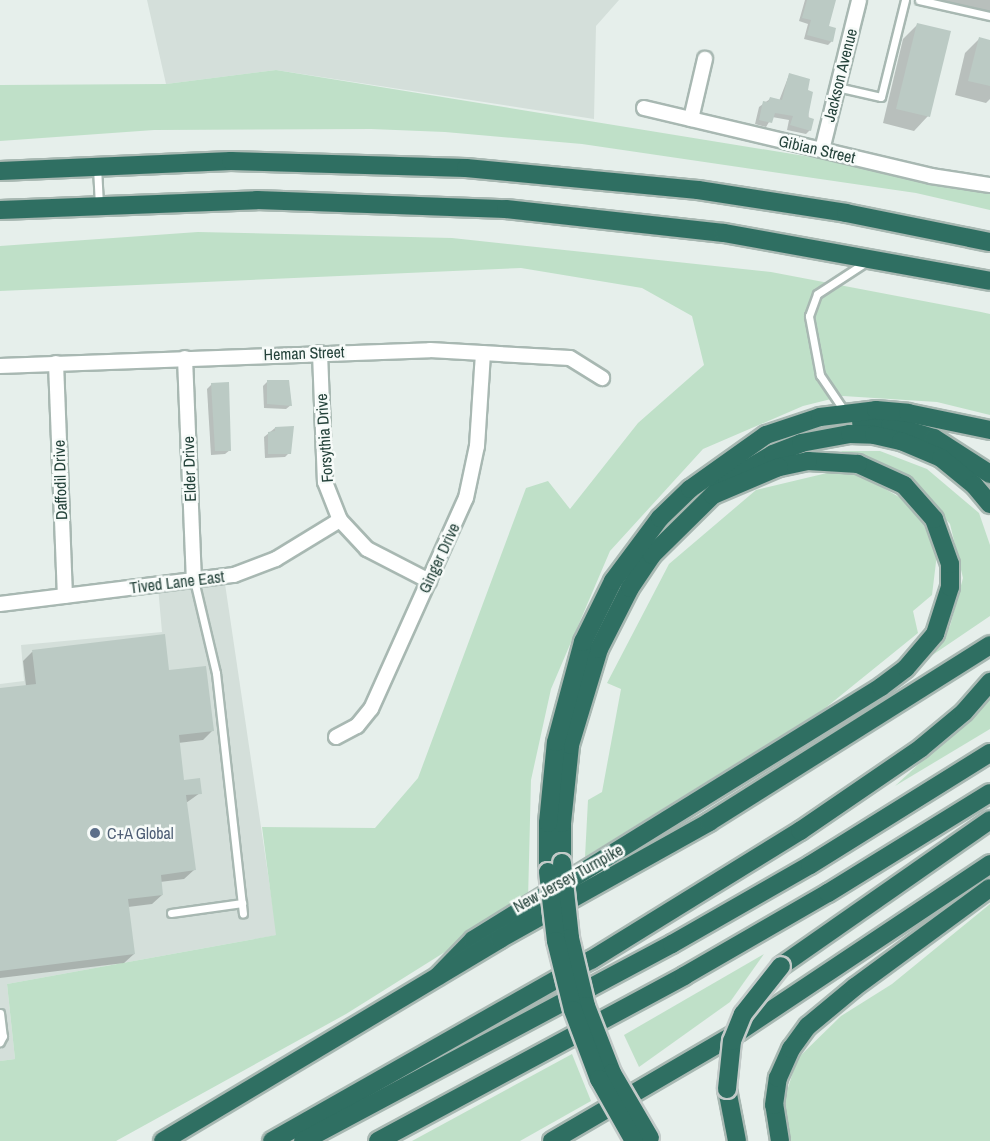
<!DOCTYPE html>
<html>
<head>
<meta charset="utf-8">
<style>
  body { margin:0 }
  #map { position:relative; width:990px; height:1141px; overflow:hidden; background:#e6efeb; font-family:"Archivo Narrow",sans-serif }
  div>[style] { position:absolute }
  .built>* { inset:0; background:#d4dfda }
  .green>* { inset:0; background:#bfe0c8 }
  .shadow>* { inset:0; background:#0003 }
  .building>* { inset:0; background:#bbcac4 }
  .roads { filter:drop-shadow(2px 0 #a8b8b2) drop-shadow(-2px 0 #a8b8b2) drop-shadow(0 2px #a8b8b2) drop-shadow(0 -2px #a8b8b2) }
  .service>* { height:7px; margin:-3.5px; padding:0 3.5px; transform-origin:3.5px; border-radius:3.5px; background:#fff }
  .minor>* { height:14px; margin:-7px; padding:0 7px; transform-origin:7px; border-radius:7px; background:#fff }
  .motorway>* { height:18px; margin:-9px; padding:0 9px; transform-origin:9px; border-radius:9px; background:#2f6f62 }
  .bridges { filter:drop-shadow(2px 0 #c2cac8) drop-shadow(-2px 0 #c2cac8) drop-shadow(0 2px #c2cac8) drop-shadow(0 -2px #c2cac8) }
  .motorway-bridge>* { height:18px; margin:-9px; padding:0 9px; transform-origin:9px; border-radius:9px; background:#2f6f62 }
  .dots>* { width:16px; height:16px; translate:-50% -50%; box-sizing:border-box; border:3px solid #f7fbf9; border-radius:50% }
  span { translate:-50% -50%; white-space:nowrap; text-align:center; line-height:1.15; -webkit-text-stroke:5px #f7fbf9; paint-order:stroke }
  .street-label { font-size:16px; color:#24423a }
  .service-label { font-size:16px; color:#4e5e75 }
  .left { translate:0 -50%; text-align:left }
</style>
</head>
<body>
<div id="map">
  <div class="built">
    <i style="clip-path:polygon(147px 0,619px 0,596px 26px,594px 119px,276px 70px,166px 84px)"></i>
    <i style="clip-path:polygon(224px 577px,277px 935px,7px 984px,15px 1059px,0 1061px,0 684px,24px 681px,21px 645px,162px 632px,158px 587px)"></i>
  </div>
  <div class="green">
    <i style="clip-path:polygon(276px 70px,823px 159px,990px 192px,990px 210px,916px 193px,582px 144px,445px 132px,371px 129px,154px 130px,0 141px,0 85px,166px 84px)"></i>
    <i style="clip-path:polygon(198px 232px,452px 238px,771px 272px,981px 312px,990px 314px,990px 415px,937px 402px,843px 396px,803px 406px,703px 449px,610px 551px,551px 689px,531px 780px,528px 900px,346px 1014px,116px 1141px,0 1141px,0 1061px,15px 1059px,7px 984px,276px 935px,262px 827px,375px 828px,418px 778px,526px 488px,548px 481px,570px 509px,638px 423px,704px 365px,692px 316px,642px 288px,521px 268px,0 291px,0 246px)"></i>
    <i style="clip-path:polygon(840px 451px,880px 451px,927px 469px,979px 513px,990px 545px,990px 616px,931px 656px,950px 626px,963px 578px,950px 524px,908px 478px)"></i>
    <i style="clip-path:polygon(848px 468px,915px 506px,937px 554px,932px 595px,913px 611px,918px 633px,824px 709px,585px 857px,588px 800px,602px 792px,621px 689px,607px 683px,669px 564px,756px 490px)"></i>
    <i style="clip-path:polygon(990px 698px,990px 729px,895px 786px)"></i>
    <i style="clip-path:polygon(990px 904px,990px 1141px,790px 1141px,783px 1104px,797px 1059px,841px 1016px,892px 984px)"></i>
    <i style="clip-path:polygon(764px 954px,730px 1002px,639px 1067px,624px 1035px)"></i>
    <i style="clip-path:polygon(572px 1054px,591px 1101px,520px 1141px,412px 1141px)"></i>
  </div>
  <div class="shadow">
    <i style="clip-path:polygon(805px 0,835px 0,827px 27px,832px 41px,828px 45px,804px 39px,808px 24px,799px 21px)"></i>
    <i style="clip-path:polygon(922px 0,990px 0,990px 16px)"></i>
    <i style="clip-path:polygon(918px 24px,928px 116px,914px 131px,883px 123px,903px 39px)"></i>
    <i style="clip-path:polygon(979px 39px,990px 41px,990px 99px,986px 103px,955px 95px,965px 53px)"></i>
    <i style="clip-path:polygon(789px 75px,806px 91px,810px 130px,806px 134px,787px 130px,789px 120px,772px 117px,766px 127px,755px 124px,759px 107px,770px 99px,779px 101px)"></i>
    <i style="clip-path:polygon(267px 382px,291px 405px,286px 409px,264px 408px,263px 386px)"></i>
    <i style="clip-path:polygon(212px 384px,230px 450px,225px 454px,211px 455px,207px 389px)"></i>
    <i style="clip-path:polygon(275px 428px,289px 453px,285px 457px,265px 458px,264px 437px)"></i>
    <i style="clip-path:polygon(32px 652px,168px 672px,212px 731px,203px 740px,178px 743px,183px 781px,200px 793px,186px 803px,194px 870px,184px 879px,160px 882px,162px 895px,152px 904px,128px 907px,134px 954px,124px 963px,0 978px,0 689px,26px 686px,23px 661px)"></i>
  </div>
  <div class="building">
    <i style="clip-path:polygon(807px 0,836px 0,829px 26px,836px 28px,833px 42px,807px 35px,811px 20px,802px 18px)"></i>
    <i style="clip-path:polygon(917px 23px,951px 31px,930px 117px,896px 109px)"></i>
    <i style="clip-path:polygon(979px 37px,990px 40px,990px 86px,968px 81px)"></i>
    <i style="clip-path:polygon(789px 73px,810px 79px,808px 90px,813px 92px,808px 117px,814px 119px,811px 131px,790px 125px,793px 116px,775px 113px,772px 123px,759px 120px,763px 101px,768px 102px,770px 97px,782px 100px)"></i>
    <i style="clip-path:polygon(267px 380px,289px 380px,292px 406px,267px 404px)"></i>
    <i style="clip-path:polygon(229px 382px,231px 451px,215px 451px,211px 383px)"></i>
    <i style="clip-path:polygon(294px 426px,291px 454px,268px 454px,268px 432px,275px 431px,275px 427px)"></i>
    <i style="clip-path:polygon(165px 634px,169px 670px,206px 666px,214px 731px,179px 735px,184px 780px,200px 778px,202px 794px,186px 795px,196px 870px,161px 875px,163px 895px,128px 899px,135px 954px,0 971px,0 688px,36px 684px,32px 650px)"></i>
  </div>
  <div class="roads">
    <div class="service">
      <i style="left:919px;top:0;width:73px;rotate:12.7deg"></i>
      <i style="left:837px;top:87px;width:45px;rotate:12.8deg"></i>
      <i style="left:881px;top:97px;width:100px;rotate:-76.1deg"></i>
      <i style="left:97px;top:167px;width:37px;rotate:87deg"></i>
      <i style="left:845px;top:412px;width:45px;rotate:-124deg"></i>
      <i style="left:820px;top:375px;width:60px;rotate:-100.6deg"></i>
      <i style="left:809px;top:316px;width:23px;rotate:-70deg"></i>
      <i style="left:817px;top:294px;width:59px;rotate:-33.1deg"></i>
      <i style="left:194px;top:580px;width:96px;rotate:76.7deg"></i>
      <i style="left:216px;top:673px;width:242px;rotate:83.6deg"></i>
      <i style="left:171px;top:913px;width:72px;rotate:-8deg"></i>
      <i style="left:0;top:1013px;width:23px;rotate:83deg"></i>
      <i style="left:3px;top:1036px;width:7px;rotate:117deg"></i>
    </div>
    <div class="minor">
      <i style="left:644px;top:108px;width:295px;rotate:13.3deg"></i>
      <i style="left:931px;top:176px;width:60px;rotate:8.7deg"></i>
      <i style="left:691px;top:119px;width:62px;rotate:-76.9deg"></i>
      <i style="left:822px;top:150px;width:154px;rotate:-76.1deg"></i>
      <i style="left:320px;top:353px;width:129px;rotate:87.8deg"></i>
      <i style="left:325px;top:482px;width:41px;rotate:68.5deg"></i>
      <i style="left:340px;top:520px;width:40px;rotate:47deg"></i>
      <i style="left:367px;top:549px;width:70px;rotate:27.3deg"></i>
      <i style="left:185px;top:358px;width:222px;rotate:87.7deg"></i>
      <i style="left:56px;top:363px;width:233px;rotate:87.8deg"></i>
      <i style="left:0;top:366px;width:430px;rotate:-2.1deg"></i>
      <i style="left:430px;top:350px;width:140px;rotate:3.3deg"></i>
      <i style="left:570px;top:358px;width:38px;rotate:32deg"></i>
      <i style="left:0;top:604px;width:236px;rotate:-7.1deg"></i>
      <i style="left:234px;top:575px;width:45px;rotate:-20.9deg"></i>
      <i style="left:276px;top:559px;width:75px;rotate:-31.4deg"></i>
      <i style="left:336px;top:737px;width:24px;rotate:-28deg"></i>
      <i style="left:357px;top:726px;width:22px;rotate:-51deg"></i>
      <i style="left:371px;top:709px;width:231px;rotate:-65.8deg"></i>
      <i style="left:466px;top:498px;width:53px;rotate:-78.1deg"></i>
      <i style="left:477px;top:446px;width:93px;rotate:-86.3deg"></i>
    </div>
    <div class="motorway">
      <i style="left:0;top:171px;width:231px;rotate:-2.5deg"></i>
      <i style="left:231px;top:161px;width:235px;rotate:1.7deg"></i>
      <i style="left:466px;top:168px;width:233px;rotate:5.4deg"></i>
      <i style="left:698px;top:190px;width:150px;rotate:8.8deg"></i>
      <i style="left:846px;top:213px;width:147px;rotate:11.4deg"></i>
      <i style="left:0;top:210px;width:257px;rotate:-2.2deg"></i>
      <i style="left:257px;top:200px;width:249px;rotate:2.1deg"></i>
      <i style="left:506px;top:209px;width:219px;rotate:6.3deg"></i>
      <i style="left:724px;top:233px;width:270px;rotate:10.2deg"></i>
      <i style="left:861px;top:422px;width:29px;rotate:6deg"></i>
      <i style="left:890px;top:425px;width:46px;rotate:16.5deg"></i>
      <i style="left:934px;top:438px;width:67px;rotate:32.7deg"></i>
      <i style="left:562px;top:863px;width:40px;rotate:-90deg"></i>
      <i style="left:562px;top:823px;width:78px;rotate:-84.1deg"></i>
      <i style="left:570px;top:745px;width:100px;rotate:-73.2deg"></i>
      <i style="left:599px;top:649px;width:68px;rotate:-63.1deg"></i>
      <i style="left:630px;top:588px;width:40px;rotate:-56deg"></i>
      <i style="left:652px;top:555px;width:105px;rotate:-44.6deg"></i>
      <i style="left:727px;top:481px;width:53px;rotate:-30.4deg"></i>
      <i style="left:773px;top:454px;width:30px;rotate:-21deg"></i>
      <i style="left:801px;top:443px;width:50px;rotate:-10.4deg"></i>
      <i style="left:850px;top:434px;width:24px;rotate:2deg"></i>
      <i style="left:874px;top:435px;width:28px;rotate:13deg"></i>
      <i style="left:901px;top:441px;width:43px;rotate:23deg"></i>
      <i style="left:941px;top:458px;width:43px;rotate:39.3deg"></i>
      <i style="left:974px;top:485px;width:25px;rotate:50deg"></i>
      <i style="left:548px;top:872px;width:49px;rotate:-90deg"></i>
      <i style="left:548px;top:823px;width:81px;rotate:-84.4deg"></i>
      <i style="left:556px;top:742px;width:104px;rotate:-74.9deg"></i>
      <i style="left:583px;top:642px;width:68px;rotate:-63.8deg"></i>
      <i style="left:613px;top:581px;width:79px;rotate:-53.3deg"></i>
      <i style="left:660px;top:518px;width:42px;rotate:-44deg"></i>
      <i style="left:690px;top:489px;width:93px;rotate:-35.4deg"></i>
      <i style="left:766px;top:435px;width:57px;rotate:-18.4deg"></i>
      <i style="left:820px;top:417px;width:56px;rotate:-7.1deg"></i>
      <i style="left:876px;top:410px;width:32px;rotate:5deg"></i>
      <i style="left:908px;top:413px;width:84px;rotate:11.7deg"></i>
      <i style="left:781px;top:966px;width:255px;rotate:-34.9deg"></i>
      <i style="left:438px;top:976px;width:50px;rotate:-45.8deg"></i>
      <i style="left:473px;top:940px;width:480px;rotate:-31.8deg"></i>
      <i style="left:881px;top:687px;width:31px;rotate:-37deg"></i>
      <i style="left:906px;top:668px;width:45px;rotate:-49.5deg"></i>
      <i style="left:935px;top:634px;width:49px;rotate:-72.3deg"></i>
      <i style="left:950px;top:587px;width:23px;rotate:-90deg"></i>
      <i style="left:950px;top:564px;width:48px;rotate:-109.6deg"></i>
      <i style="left:934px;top:519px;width:45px;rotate:-131.4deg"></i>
      <i style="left:904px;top:485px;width:51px;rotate:-155.5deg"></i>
      <i style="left:858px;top:464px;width:50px;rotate:-176.6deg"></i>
      <i style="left:808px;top:461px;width:30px;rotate:168deg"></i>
      <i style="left:779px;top:467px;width:72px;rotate:157deg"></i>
      <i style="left:727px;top:1089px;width:53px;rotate:79.1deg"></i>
      <i style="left:163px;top:1141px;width:393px;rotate:-30.9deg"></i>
      <i style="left:500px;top:939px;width:240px;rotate:-29.2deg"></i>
      <i style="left:709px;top:822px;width:332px;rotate:-32.2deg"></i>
      <i style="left:272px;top:1141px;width:367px;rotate:-29.6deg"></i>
      <i style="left:591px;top:960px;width:246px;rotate:-31.7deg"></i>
      <i style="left:800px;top:831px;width:147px;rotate:-34.4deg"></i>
      <i style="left:921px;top:748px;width:56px;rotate:-39.9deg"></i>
      <i style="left:964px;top:712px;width:40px;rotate:-49deg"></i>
      <i style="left:303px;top:1141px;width:418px;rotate:-28.1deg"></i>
      <i style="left:672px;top:944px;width:159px;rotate:-29.8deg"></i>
      <i style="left:810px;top:865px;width:212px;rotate:-31.9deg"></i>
      <i style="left:378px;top:1141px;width:348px;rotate:-28.3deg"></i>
      <i style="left:684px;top:976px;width:166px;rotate:-30deg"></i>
      <i style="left:828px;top:893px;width:190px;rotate:-31.7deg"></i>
      <i style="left:552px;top:1141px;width:218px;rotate:-30.3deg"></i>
      <i style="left:740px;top:1031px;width:301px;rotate:-33.7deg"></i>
      <i style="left:780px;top:1141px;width:36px;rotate:-99deg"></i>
      <i style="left:774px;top:1105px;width:27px;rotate:-82deg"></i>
      <i style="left:778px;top:1078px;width:32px;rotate:-66deg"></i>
      <i style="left:791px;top:1049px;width:29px;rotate:-54deg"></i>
      <i style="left:808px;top:1026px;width:61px;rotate:-39.7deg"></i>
      <i style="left:855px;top:987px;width:167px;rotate:-36.3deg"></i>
    </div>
  </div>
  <div class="bridges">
    <div class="motorway-bridge">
      <i style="left:562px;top:863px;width:75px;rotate:83.9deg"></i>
      <i style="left:570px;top:938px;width:70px;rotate:76.8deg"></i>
      <i style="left:586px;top:1006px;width:72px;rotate:68.8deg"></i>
      <i style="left:612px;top:1073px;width:75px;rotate:59.7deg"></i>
      <i style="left:548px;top:872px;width:69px;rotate:83.4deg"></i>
      <i style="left:556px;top:941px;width:71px;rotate:76.2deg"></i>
      <i style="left:573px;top:1010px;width:74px;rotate:69.4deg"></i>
      <i style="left:599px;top:1079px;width:71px;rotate:60.6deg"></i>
      <i style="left:727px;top:1089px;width:48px;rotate:-84.1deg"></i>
      <i style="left:732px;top:1041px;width:29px;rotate:-68deg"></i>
      <i style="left:743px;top:1014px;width:61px;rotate:-51.6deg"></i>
    </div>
  </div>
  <div class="dots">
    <i style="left:95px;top:833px;background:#5c6f8a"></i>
  </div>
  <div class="street-label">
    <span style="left:840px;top:75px;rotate:-76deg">Jackson Avenue</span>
    <span style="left:817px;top:149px;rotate:13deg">Gibian Street</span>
    <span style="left:304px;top:353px;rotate:-2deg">Heman Street</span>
    <span style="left:324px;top:438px;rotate:-94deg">Forsythia Drive</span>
    <span style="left:189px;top:469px;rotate:-92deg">Elder Drive</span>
    <span style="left:60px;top:480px;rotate:-92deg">Daffodil Drive</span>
    <span style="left:439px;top:558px;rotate:-65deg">Ginger Drive</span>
    <span style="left:177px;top:582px;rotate:-7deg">Tived Lane East</span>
    <span style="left:568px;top:878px;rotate:-29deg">New Jersey Turnpike</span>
  </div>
  <div class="service-label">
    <span class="left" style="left:107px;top:833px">C+A Global</span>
  </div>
</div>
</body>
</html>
